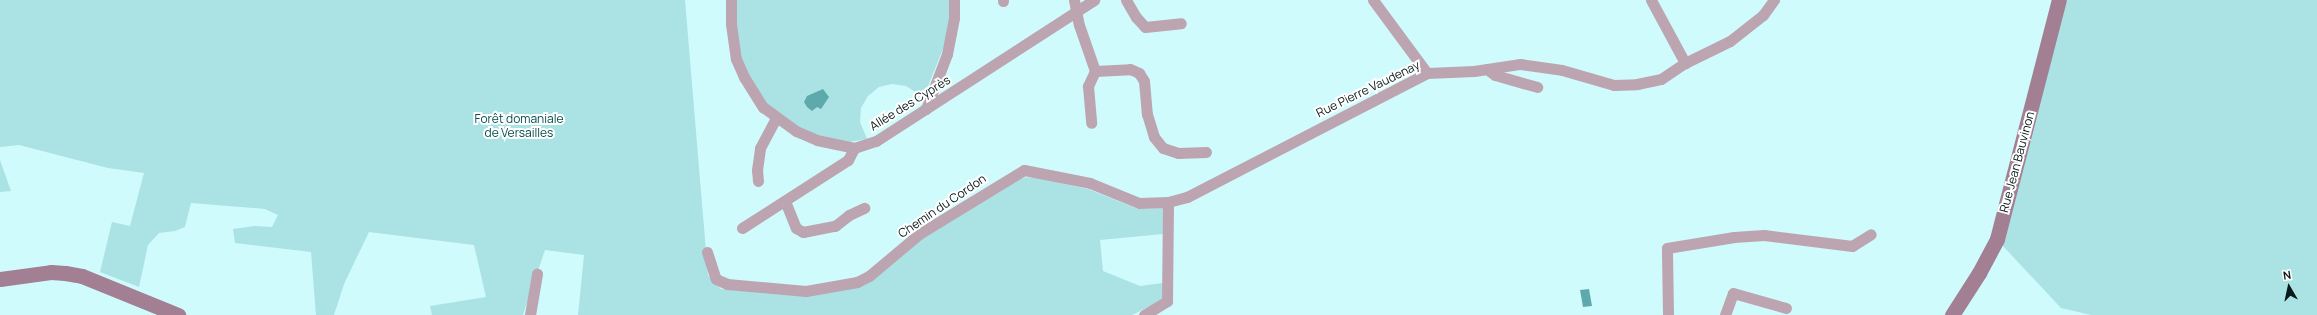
<!DOCTYPE html>
<html>
<head>
<meta charset="utf-8">
<style>
  body { margin:0 }
  #map { position:relative; width:2317px; height:315px; overflow:hidden; background:#d0fbfc; font-family:Manrope,sans-serif }
  div>[style] { position:absolute }
  .green>* { inset:0; background:#abe2e4 }
  .water>* { inset:0; background:#5ea9ac }
  .minor>* { height:11px; margin:-5.5px; padding:0 5.5px; transform-origin:5.5px; border-radius:5.5px; background:#bda4b1 }
  .secondary>* { height:15px; margin:-7.5px; padding:0 7.5px; transform-origin:7.5px; border-radius:7.5px; background:#a27f92 }
  span { translate:-50% -50%; white-space:nowrap; text-align:center; line-height:1.15; -webkit-text-stroke:4px #fff; paint-order:stroke }
  .street-label { font-size:12px; color:#0a1a1a }
  .park-label { font-size:12px; color:#054c4f }
  .north { position:absolute; left:2269px; top:267px; width:40px; height:40px; -webkit-text-stroke:3px #fff; paint-order:stroke; rotate:351deg; font-size:11px; font-weight:700; line-height:16px; text-align:center; color:#0a1a1a }
  .north::after { content:''; display:block; margin:auto; width:14px; height:18px; background:#0a1a1a; clip-path:polygon(50% 0,100% 100%,50% 72%,0 100%) }
</style>
</head>
<body>
<div id="map">
  <div class="green">
    <i style="clip-path:polygon(0 0,685px 0,708px 275px,721px 289px,808px 296px,859px 286px,923px 237px,1020px 177px,1036px 178px,1088px 189px,1138px 209px,1163px 208px,1163px 234px,1100px 240px,1103px 271px,1140px 286px,1163px 283px,1162px 300px,1132px 315px,578px 315px,584px 255px,545px 250px,523px 315px,432px 315px,430px 306px,486px 297px,474px 245px,369px 232px,344px 284px,334px 315px,316px 315px,311px 252px,235px 243px,233px 229px,255px 226px,272px 227px,278px 215px,265px 209px,191px 203px,185px 227px,175px 231px,159px 233px,148px 245px,139px 287px,100px 272px,112px 222px,130px 226px,144px 173px,108px 168px,19px 145px,0 147px)"></i>
    <i style="clip-path:polygon(735px 0,950px 0,949px 22px,945px 44px,922px 101px,917px 93px,906px 86px,892px 84px,879px 87px,868px 96px,861px 108px,860px 122px,867px 139px,849px 142px,815px 134px,796px 126px,765px 104px,743px 66px,738px 45px)"></i>
    <i style="clip-path:polygon(2067px 0,2317px 0,2317px 315px,2091px 315px,2061px 308px,2002px 245px)"></i>
    <i style="clip-path:polygon(0 160px,11px 191px,0 192px)"></i>
  </div>
  <div class="water">
    <i style="clip-path:polygon(823px 89px,829px 97px,821px 109px,817px 107px,812px 111px,807px 107px,804px 102px,807px 96px)"></i>
    <i style="clip-path:polygon(1589px 289px,1592px 306px,1583px 307px,1580px 290px)"></i>
  </div>
  <div class="minor">
    <i style="left:731px;top:0;width:24px;rotate:90deg"></i>
    <i style="left:731px;top:24px;width:35px;rotate:82deg"></i>
    <i style="left:736px;top:59px;width:20px;rotate:66deg"></i>
    <i style="left:744px;top:77px;width:36px;rotate:58deg"></i>
    <i style="left:763px;top:107px;width:41px;rotate:36deg"></i>
    <i style="left:796px;top:131px;width:23px;rotate:23deg"></i>
    <i style="left:817px;top:140px;width:38px;rotate:12deg"></i>
    <i style="left:1074px;top:0;width:25px;rotate:79deg"></i>
    <i style="left:1079px;top:25px;width:49px;rotate:70.8deg"></i>
    <i style="left:1095px;top:71px;width:17px;rotate:115deg"></i>
    <i style="left:1088px;top:86px;width:37px;rotate:85deg"></i>
    <i style="left:1126px;top:0;width:20px;rotate:60deg"></i>
    <i style="left:1136px;top:17px;width:13px;rotate:48deg"></i>
    <i style="left:1145px;top:27px;width:36px;rotate:-6deg"></i>
    <i style="left:1373px;top:0;width:91px;rotate:53.5deg"></i>
    <i style="left:1651px;top:0;width:72px;rotate:61.6deg"></i>
    <i style="left:1003px;top:1px;width:1px;rotate:-90deg"></i>
    <i style="left:1487px;top:69px;width:10px;rotate:37deg"></i>
    <i style="left:1495px;top:75px;width:44px;rotate:15.9deg"></i>
    <i style="left:1095px;top:71px;width:35px;rotate:-3deg"></i>
    <i style="left:1130px;top:69px;width:10px;rotate:24deg"></i>
    <i style="left:1139px;top:73px;width:9px;rotate:58deg"></i>
    <i style="left:1144px;top:81px;width:33px;rotate:85deg"></i>
    <i style="left:1147px;top:114px;width:24px;rotate:73deg"></i>
    <i style="left:1154px;top:137px;width:14px;rotate:51deg"></i>
    <i style="left:1163px;top:148px;width:16px;rotate:18deg"></i>
    <i style="left:1178px;top:153px;width:28px;rotate:-2deg"></i>
    <i style="left:926px;top:109px;width:59px;rotate:-69.1deg"></i>
    <i style="left:947px;top:54px;width:37px;rotate:-79deg"></i>
    <i style="left:954px;top:18px;width:18px;rotate:-90deg"></i>
    <i style="left:758px;top:181px;width:11px;rotate:-95deg"></i>
    <i style="left:757px;top:170px;width:22px;rotate:-82deg"></i>
    <i style="left:760px;top:148px;width:34px;rotate:-62deg"></i>
    <i style="left:785px;top:201px;width:29px;rotate:68deg"></i>
    <i style="left:796px;top:228px;width:8px;rotate:30deg"></i>
    <i style="left:803px;top:232px;width:33px;rotate:-11deg"></i>
    <i style="left:835px;top:226px;width:18px;rotate:-38deg"></i>
    <i style="left:849px;top:215px;width:17px;rotate:-25deg"></i>
    <i style="left:742px;top:228px;width:126px;rotate:-32.7deg"></i>
    <i style="left:848px;top:160px;width:13px;rotate:-63deg"></i>
    <i style="left:854px;top:148px;width:23px;rotate:-18deg"></i>
    <i style="left:876px;top:141px;width:260px;rotate:-32.9deg"></i>
    <i style="left:707px;top:252px;width:28px;rotate:72deg"></i>
    <i style="left:716px;top:279px;width:12px;rotate:24deg"></i>
    <i style="left:727px;top:284px;width:79px;rotate:5.1deg"></i>
    <i style="left:806px;top:291px;width:52px;rotate:-10deg"></i>
    <i style="left:857px;top:282px;width:13px;rotate:-27deg"></i>
    <i style="left:869px;top:276px;width:65px;rotate:-40deg"></i>
    <i style="left:919px;top:234px;width:123px;rotate:-31.4deg"></i>
    <i style="left:1024px;top:170px;width:67px;rotate:11.1deg"></i>
    <i style="left:1090px;top:183px;width:53px;rotate:22.2deg"></i>
    <i style="left:1139px;top:203px;width:29px;rotate:-2deg"></i>
    <i style="left:1168px;top:202px;width:20px;rotate:-15deg"></i>
    <i style="left:1187px;top:197px;width:270px;rotate:-27.3deg"></i>
    <i style="left:1427px;top:73px;width:47px;rotate:-2.4deg"></i>
    <i style="left:1474px;top:71px;width:47px;rotate:-8.7deg"></i>
    <i style="left:1520px;top:64px;width:42px;rotate:8.1deg"></i>
    <i style="left:1562px;top:70px;width:54px;rotate:16.1deg"></i>
    <i style="left:1614px;top:85px;width:23px;rotate:-2deg"></i>
    <i style="left:1637px;top:84px;width:25px;rotate:-12deg"></i>
    <i style="left:1661px;top:79px;width:29px;rotate:-34deg"></i>
    <i style="left:1685px;top:63px;width:50px;rotate:-26.1deg"></i>
    <i style="left:1730px;top:41px;width:42px;rotate:-38.2deg"></i>
    <i style="left:1763px;top:15px;width:19px;rotate:-54deg"></i>
    <i style="left:530px;top:315px;width:42px;rotate:-80.3deg"></i>
    <i style="left:1144px;top:315px;width:27px;rotate:-31deg"></i>
    <i style="left:1167px;top:301px;width:99px;rotate:-89.4deg"></i>
    <i style="left:1668px;top:315px;width:67px;rotate:-90.9deg"></i>
    <i style="left:1667px;top:248px;width:68px;rotate:-9.3deg"></i>
    <i style="left:1734px;top:237px;width:30px;rotate:-4deg"></i>
    <i style="left:1764px;top:235px;width:89px;rotate:7.1deg"></i>
    <i style="left:1852px;top:246px;width:22px;rotate:-32deg"></i>
    <i style="left:1725px;top:315px;width:23px;rotate:-70deg"></i>
    <i style="left:1733px;top:293px;width:55px;rotate:15.8deg"></i>
  </div>
  <div class="secondary">
    <i style="left:0;top:279px;width:51px;rotate:-7.8deg"></i>
    <i style="left:51px;top:272px;width:14px;rotate:4deg"></i>
    <i style="left:65px;top:273px;width:17px;rotate:10deg"></i>
    <i style="left:82px;top:276px;width:104px;rotate:22.1deg"></i>
    <i style="left:1952px;top:315px;width:50px;rotate:-57.3deg"></i>
    <i style="left:1979px;top:273px;width:38px;rotate:-62deg"></i>
    <i style="left:1997px;top:239px;width:247px;rotate:-75.5deg"></i>
  </div>
  <div class="street-label">
    <span style="left:1368px;top:89px;rotate:-26deg">Rue Pierre Vaudenay</span>
    <span style="left:910px;top:103px;rotate:-32deg">Allée des Cyprès</span>
    <span style="left:2017px;top:162px;rotate:-75deg">Rue Jean Bauvinon</span>
    <span style="left:942px;top:206px;rotate:-34deg">Chemin du Cordon</span>
  </div>
  <div class="park-label">
    <span style="left:519px;top:126px">Forêt domaniale<br>de Versailles</span>
  </div>
  <div class="north">N</div>
</div>
</body>
</html>
